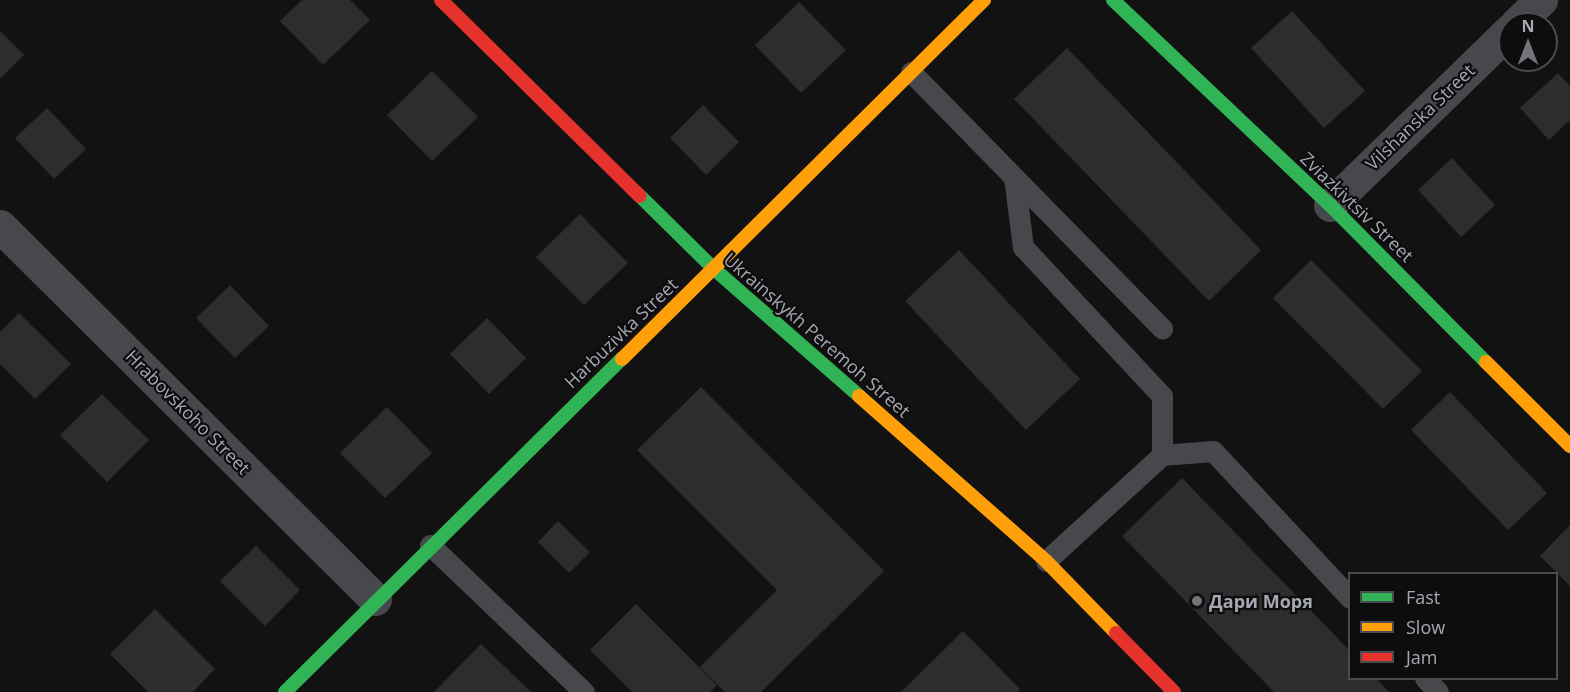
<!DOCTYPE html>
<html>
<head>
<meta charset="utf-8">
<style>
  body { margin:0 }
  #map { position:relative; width:1570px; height:692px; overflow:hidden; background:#121213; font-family:"Open Sans",sans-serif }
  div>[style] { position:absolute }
  .building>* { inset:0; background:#2d2d2e }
  .lane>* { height:21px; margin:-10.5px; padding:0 10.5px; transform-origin:10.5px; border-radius:10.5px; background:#47484b }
  .street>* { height:33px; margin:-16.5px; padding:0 16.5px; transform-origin:16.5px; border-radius:16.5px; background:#47484b }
  .fast>* { height:14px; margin:-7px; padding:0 7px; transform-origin:7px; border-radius:7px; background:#30b455 }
  .slow>* { height:14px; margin:-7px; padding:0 7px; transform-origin:7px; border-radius:7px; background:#ff9f0a }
  .jam>* { height:14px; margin:-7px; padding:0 7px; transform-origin:7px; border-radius:7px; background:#e5322d }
  .dots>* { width:16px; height:16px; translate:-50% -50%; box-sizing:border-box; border:3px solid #0d0d0e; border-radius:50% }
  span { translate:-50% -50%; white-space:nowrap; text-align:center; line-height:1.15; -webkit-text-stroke:4.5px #0d0d0e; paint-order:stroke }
  .street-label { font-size:18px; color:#a5a8b2 }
  .poi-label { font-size:18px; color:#a5a8b2; font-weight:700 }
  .left { translate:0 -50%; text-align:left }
  .legend { position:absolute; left:1348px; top:572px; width:210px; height:108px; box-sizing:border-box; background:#0d0d0e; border:2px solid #4a4b50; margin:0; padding:8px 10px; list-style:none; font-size:18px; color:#a5a8b2 }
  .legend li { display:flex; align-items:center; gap:12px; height:30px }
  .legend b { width:30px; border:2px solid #4a4b50 }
  .north { position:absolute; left:1498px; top:12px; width:60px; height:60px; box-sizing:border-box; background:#0d0d0e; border:2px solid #4a4b50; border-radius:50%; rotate:0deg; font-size:16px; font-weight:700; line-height:24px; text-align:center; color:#a5a8b2 }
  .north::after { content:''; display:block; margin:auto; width:21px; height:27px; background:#72747a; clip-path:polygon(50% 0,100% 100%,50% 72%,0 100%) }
</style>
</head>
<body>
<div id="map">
  <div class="building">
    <i style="clip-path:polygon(302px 0,350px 0,370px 20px,323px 65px,280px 21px)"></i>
    <i style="clip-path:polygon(799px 2px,846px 50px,801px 93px,755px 45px)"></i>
    <i style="clip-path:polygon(1292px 11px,1365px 91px,1324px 128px,1251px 48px)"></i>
    <i style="clip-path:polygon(0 31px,24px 55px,0 79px)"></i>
    <i style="clip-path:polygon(1067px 48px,1261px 250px,1209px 301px,1014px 99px)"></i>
    <i style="clip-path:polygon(432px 71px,478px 117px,432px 161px,387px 115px)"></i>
    <i style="clip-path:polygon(1558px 73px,1570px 86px,1570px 120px,1549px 140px,1520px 108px)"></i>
    <i style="clip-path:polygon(703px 105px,739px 142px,706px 175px,670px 138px)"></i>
    <i style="clip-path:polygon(47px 108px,86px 149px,54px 179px,15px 138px)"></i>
    <i style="clip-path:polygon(1452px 158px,1495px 205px,1461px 237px,1418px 190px)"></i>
    <i style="clip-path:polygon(580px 214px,628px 263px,584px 305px,536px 257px)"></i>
    <i style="clip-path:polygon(959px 250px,1080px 379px,1026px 430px,905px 301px)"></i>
    <i style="clip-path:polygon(1311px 260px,1422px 371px,1383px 409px,1273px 298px)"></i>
    <i style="clip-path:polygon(230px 285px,269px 326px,235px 358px,196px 318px)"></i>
    <i style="clip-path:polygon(19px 313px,71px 364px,35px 399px,0 364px,0 332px)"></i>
    <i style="clip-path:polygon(487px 318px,526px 358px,489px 394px,450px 354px)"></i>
    <i style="clip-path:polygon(701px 387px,884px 571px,761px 692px,725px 692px,700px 667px,777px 590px,637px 450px)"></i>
    <i style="clip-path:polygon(1450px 392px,1547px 493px,1508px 530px,1411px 430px)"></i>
    <i style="clip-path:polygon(102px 394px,149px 440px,107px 482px,60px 435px)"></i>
    <i style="clip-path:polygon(387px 407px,432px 453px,385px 498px,340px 453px)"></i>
    <i style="clip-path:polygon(1182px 478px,1350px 651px,1350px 678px,1376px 678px,1389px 692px,1274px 692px,1122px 536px)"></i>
    <i style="clip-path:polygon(558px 521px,590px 552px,569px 573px,538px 542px)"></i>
    <i style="clip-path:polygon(1570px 525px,1570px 586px,1540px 556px)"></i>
    <i style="clip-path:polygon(256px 546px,300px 590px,265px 626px,220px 581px)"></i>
    <i style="clip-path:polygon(636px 604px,717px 685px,710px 692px,632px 692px,590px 650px)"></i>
    <i style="clip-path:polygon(155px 609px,215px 669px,193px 692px,148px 692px,110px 654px)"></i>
    <i style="clip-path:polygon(963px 631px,1020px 689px,1017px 692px,901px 692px)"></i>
    <i style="clip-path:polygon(481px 644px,531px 692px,434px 692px)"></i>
  </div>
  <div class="lane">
    <i style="left:911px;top:72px;width:359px;rotate:45.6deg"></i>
    <i style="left:1014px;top:177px;width:71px;rotate:82.7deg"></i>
    <i style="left:1023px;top:247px;width:204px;rotate:47deg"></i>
    <i style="left:1162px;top:396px;width:59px;rotate:90deg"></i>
    <i style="left:430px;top:545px;width:213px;rotate:43.7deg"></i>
    <i style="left:1046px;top:561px;width:157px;rotate:-42.4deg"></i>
    <i style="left:1162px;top:455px;width:51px;rotate:-4.5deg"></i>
    <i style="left:1213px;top:451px;width:201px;rotate:47deg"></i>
    <i style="left:1425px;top:678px;width:19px;rotate:47deg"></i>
  </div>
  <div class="street">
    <i style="left:1516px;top:24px;width:35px;rotate:-44deg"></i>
    <i style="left:1330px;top:205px;width:251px;rotate:-44.2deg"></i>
    <i style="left:0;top:226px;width:529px;rotate:44.85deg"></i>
  </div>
  <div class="fast">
    <i style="left:1113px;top:0;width:299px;rotate:43.4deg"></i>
    <i style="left:1330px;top:205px;width:221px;rotate:45.2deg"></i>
    <i style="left:640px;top:196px;width:103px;rotate:44.6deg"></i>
    <i style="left:713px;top:268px;width:194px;rotate:41.2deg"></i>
    <i style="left:285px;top:692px;width:474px;rotate:-44.7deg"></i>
  </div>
  <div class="slow">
    <i style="left:622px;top:359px;width:510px;rotate:-44.76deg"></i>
    <i style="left:1486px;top:362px;width:119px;rotate:45deg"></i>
    <i style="left:859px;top:396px;width:249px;rotate:41.4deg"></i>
    <i style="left:1046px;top:561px;width:100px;rotate:45.8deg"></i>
  </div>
  <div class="jam">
    <i style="left:441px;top:0;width:279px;rotate:44.6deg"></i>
    <i style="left:1116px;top:633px;width:83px;rotate:45.5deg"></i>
  </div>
  <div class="dots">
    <i style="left:1197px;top:601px;background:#72747a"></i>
  </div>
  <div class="street-label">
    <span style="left:1420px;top:117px;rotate:-44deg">Vilshanska Street</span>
    <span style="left:1357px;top:207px;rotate:44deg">Zviazkivtsiv Street</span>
    <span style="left:621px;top:333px;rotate:-44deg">Harbuzivka Street</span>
    <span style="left:817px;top:335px;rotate:41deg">Ukrainskykh Peremoh Street</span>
    <span style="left:188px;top:412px;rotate:45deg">Hrabovskoho Street</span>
  </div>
  <div class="poi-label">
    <span class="left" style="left:1209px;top:601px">Дари Моря</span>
  </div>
  <ul class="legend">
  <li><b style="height:8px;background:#30b455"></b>Fast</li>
  <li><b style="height:8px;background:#ff9f0a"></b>Slow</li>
  <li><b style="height:8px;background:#e5322d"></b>Jam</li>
  </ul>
  <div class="north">N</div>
</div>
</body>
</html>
